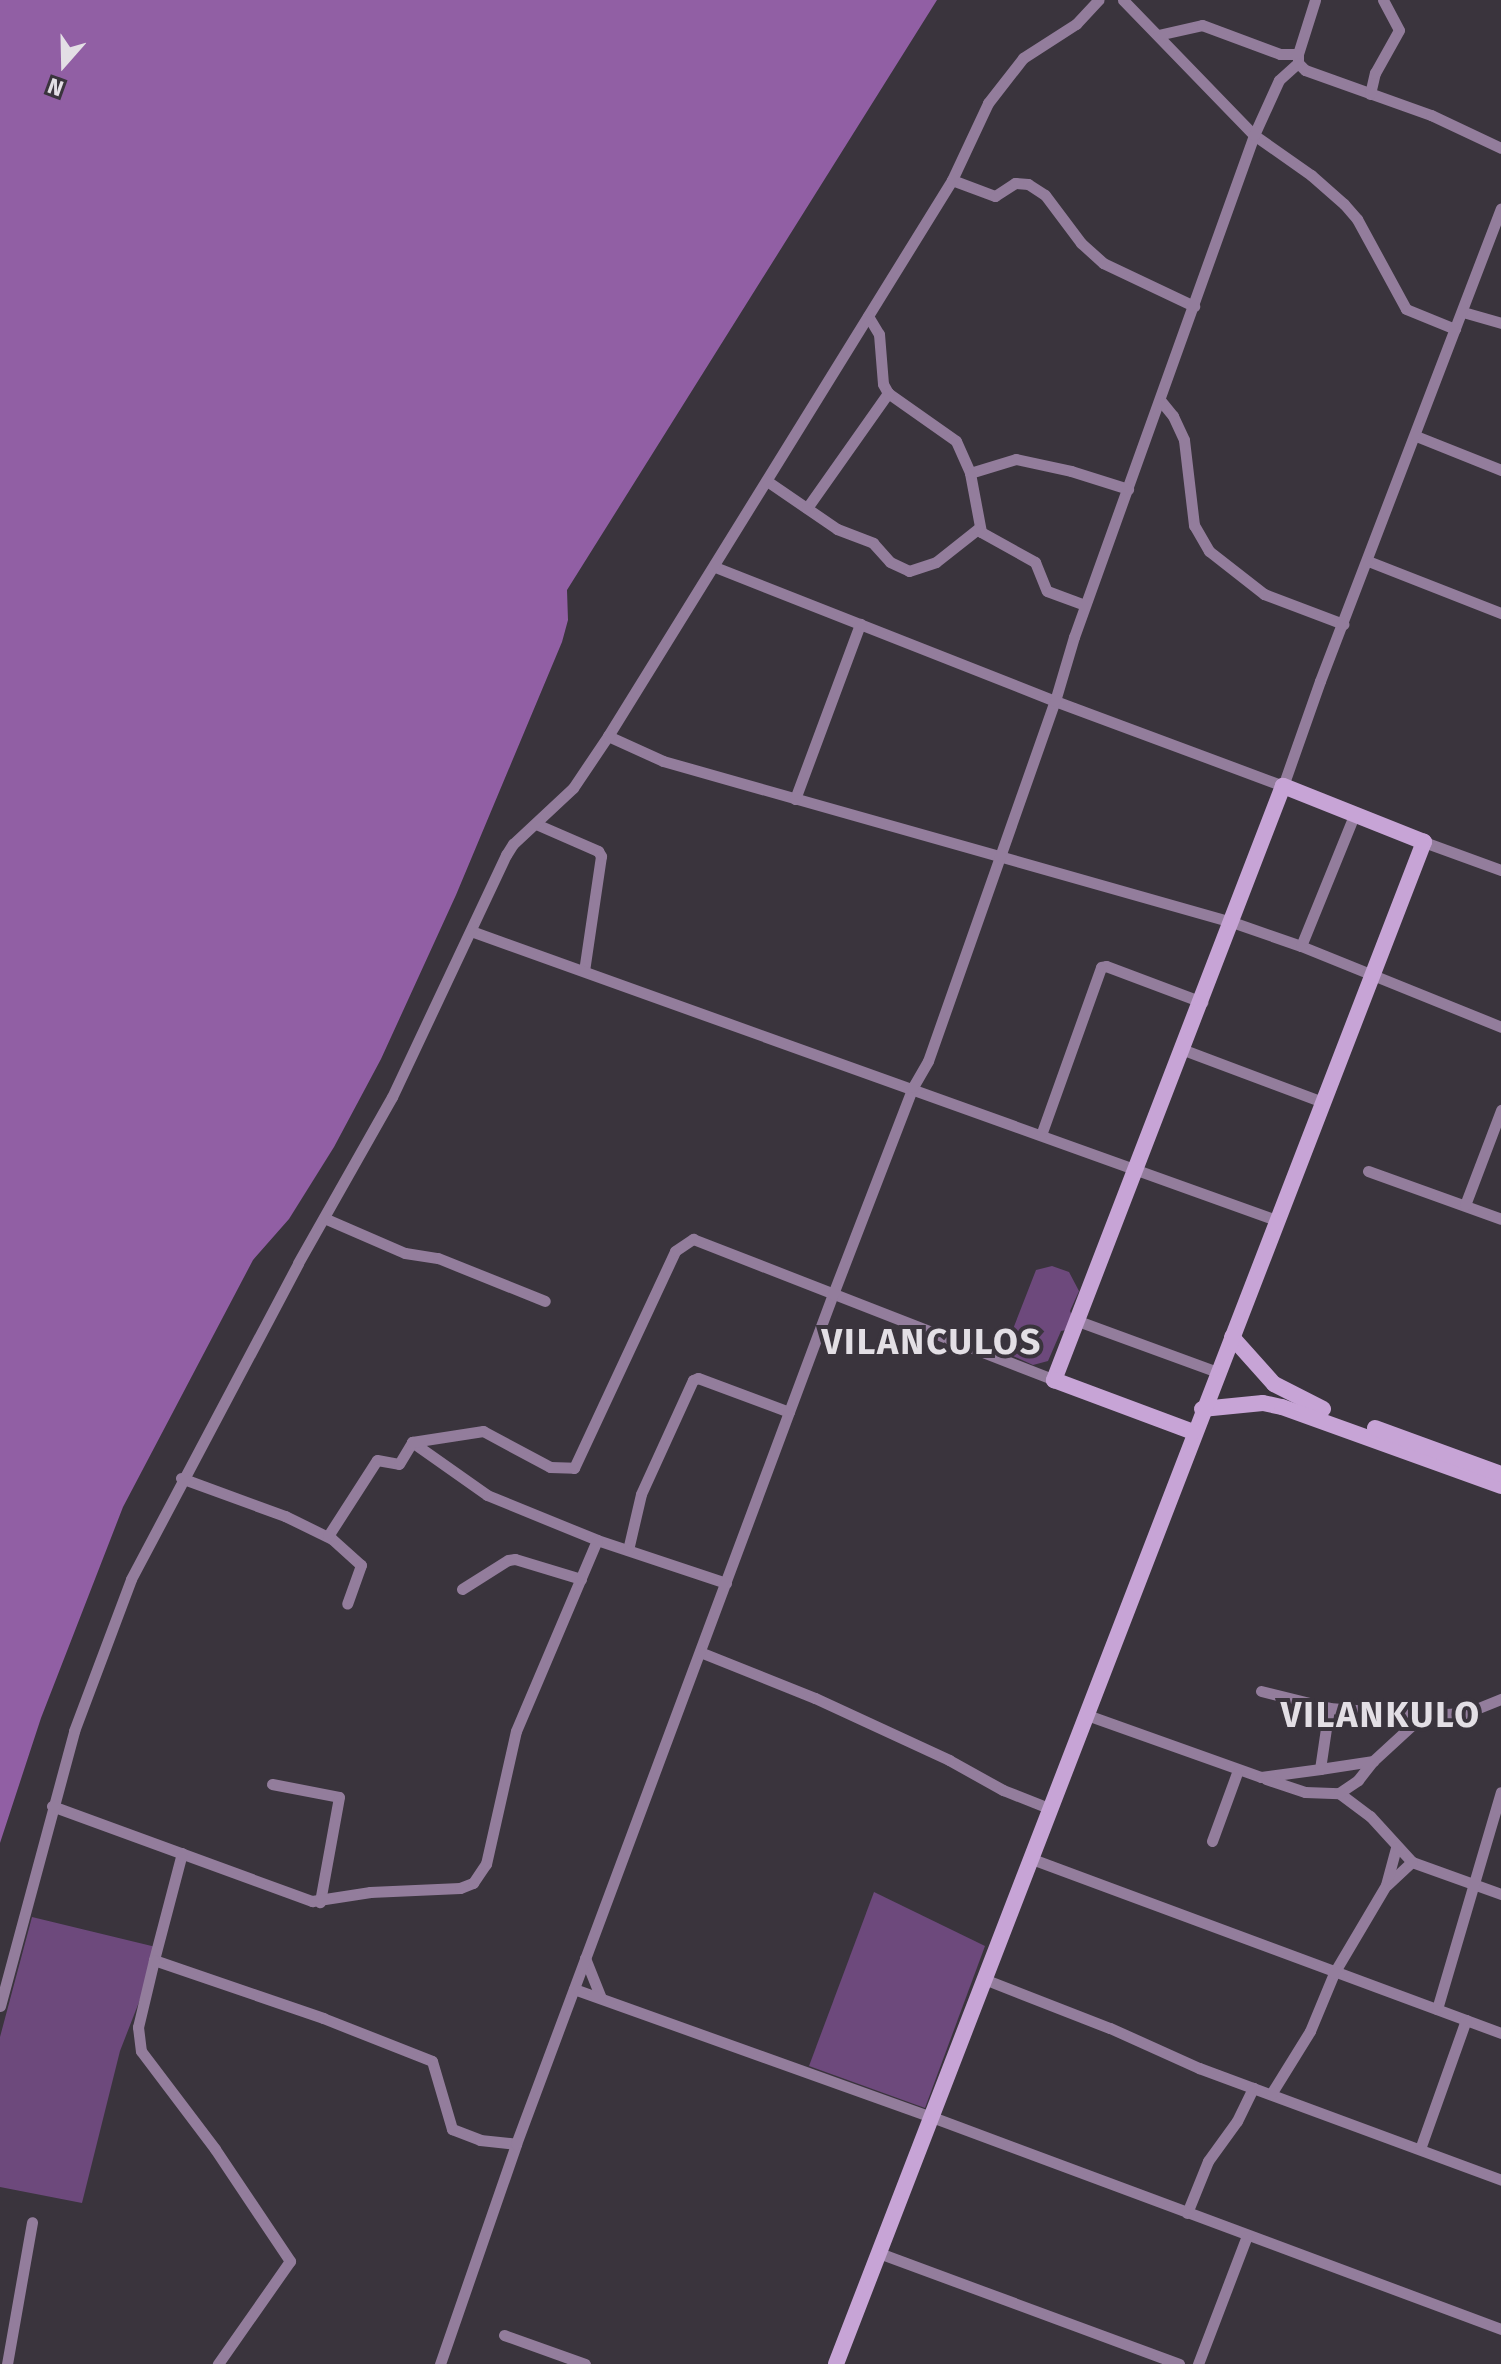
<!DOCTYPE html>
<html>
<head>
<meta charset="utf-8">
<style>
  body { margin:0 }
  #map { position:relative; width:1501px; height:2364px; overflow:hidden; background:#3a343d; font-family:"Fira Sans",sans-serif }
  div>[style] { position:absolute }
  .green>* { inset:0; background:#6d497c }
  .water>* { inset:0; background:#915fa4 }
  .street>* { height:11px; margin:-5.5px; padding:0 5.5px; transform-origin:5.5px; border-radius:5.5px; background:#937d9c }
  .secondary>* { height:16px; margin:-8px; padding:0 8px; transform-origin:8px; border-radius:8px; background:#c7a4d6 }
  span { translate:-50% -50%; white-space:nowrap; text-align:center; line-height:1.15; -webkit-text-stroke:8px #3a343d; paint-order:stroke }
  .district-label { font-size:36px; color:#e3dfe5; font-weight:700; letter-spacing:2px }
  .north { position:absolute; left:24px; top:24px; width:80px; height:80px; -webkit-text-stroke:6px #3a343d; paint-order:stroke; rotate:200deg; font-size:22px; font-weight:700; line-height:32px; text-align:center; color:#e3dfe5 }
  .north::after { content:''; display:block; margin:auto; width:28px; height:36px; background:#e3dfe5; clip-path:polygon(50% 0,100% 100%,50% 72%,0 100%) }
</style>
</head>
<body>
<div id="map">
  <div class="green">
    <i style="clip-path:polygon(1052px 1266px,1069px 1272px,1079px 1291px,1070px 1311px,1072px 1316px,1066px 1330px,1061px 1331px,1048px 1361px,1033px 1365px,1013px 1356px,1006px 1347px,1036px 1270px)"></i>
    <i style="clip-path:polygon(874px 1892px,985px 1946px,925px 2108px,809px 2066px)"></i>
    <i style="clip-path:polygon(32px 1917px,160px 1948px,120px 2051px,82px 2203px,0 2187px,0 2037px)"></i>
  </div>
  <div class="water">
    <i style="clip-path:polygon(0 0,937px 0,567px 590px,568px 620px,562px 642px,456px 895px,381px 1059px,334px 1147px,289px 1219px,253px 1260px,123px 1507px,41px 1718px,0 1843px)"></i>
  </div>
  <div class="street">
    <i style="left:1123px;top:0;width:188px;rotate:45.9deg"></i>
    <i style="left:1254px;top:135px;width:70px;rotate:35.1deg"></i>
    <i style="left:1311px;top:175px;width:44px;rotate:41.3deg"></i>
    <i style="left:1344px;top:204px;width:20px;rotate:49deg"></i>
    <i style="left:1357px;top:219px;width:102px;rotate:61.4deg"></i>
    <i style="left:1406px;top:309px;width:53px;rotate:22.2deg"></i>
    <i style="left:1315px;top:0;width:57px;rotate:107.5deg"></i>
    <i style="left:1298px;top:54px;width:9px;rotate:90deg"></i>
    <i style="left:1298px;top:63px;width:10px;rotate:45deg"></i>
    <i style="left:1305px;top:70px;width:134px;rotate:19.7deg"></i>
    <i style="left:1431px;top:115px;width:77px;rotate:25.2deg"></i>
    <i style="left:1158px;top:35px;width:45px;rotate:-12.8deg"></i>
    <i style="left:1202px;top:25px;width:83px;rotate:20.4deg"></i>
    <i style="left:1280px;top:54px;width:18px"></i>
    <i style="left:1370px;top:94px;width:22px;rotate:-77deg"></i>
    <i style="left:1375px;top:73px;width:49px;rotate:-60.8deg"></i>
    <i style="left:1399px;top:30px;width:34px;rotate:-118deg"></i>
    <i style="left:952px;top:180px;width:46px;rotate:20.4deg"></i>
    <i style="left:995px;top:196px;width:24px;rotate:-33deg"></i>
    <i style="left:1015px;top:183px;width:13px;rotate:4deg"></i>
    <i style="left:1028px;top:184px;width:20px;rotate:33deg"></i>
    <i style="left:1045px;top:195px;width:60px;rotate:53.1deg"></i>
    <i style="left:1081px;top:243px;width:30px;rotate:42deg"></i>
    <i style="left:1103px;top:263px;width:101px;rotate:25.3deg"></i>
    <i style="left:1463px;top:312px;width:40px;rotate:16deg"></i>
    <i style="left:868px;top:316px;width:21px;rotate:59deg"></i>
    <i style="left:879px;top:334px;width:50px;rotate:85.4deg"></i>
    <i style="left:883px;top:384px;width:10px;rotate:61deg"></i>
    <i style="left:888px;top:393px;width:83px;rotate:35.2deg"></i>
    <i style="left:956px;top:441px;width:35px;rotate:66deg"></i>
    <i style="left:970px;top:473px;width:60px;rotate:79.4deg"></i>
    <i style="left:981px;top:532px;width:62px;rotate:29.1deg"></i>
    <i style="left:1035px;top:562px;width:31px;rotate:68deg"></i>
    <i style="left:1047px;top:591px;width:40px;rotate:20.2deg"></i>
    <i style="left:1160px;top:400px;width:21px;rotate:51deg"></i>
    <i style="left:1173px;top:416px;width:26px;rotate:65deg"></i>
    <i style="left:1184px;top:440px;width:86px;rotate:83.3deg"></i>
    <i style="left:1194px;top:525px;width:30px;rotate:60deg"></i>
    <i style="left:1209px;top:551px;width:70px;rotate:38deg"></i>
    <i style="left:1264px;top:594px;width:85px;rotate:20.8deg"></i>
    <i style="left:1416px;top:436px;width:92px;rotate:21.8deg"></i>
    <i style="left:970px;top:473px;width:48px;rotate:-16.9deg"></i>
    <i style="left:1016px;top:459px;width:56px;rotate:12.3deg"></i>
    <i style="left:1071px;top:471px;width:60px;rotate:17.5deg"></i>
    <i style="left:767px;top:481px;width:85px;rotate:34.4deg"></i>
    <i style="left:837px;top:529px;width:39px;rotate:21deg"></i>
    <i style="left:873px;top:543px;width:25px;rotate:48deg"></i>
    <i style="left:890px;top:562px;width:21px;rotate:25deg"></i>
    <i style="left:909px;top:571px;width:28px;rotate:-18deg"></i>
    <i style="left:936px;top:562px;width:55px;rotate:-38.3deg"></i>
    <i style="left:807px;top:508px;width:141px;rotate:-54.8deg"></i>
    <i style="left:1368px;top:561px;width:143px;rotate:21.4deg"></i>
    <i style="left:715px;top:567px;width:365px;rotate:21.5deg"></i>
    <i style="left:1055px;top:701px;width:243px;rotate:20.4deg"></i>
    <i style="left:1283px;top:786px;width:111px;rotate:-70.6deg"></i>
    <i style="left:1320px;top:681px;width:506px;rotate:-69.06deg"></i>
    <i style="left:608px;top:736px;width:60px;rotate:24.4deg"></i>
    <i style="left:663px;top:761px;width:591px;rotate:15.8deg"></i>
    <i style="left:1232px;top:922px;width:73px;rotate:19.2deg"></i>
    <i style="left:1301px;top:946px;width:216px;rotate:22deg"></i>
    <i style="left:795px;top:799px;width:187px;rotate:-69.6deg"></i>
    <i style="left:536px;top:824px;width:68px;rotate:23.5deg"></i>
    <i style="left:598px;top:851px;width:6px;rotate:59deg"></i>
    <i style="left:601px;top:856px;width:116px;rotate:98.4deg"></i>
    <i style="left:1424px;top:842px;width:82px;rotate:20deg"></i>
    <i style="left:471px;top:931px;width:855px;rotate:19.75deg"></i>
    <i style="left:1301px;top:946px;width:144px;rotate:-67.9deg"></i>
    <i style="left:1184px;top:1050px;width:147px;rotate:20.6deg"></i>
    <i style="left:1041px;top:1135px;width:178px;rotate:-70.3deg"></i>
    <i style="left:1101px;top:967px;width:5px;rotate:-11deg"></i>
    <i style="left:1106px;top:966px;width:103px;rotate:20.6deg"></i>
    <i style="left:1368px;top:1171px;width:141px;rotate:19.8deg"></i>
    <i style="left:1465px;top:1205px;width:102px;rotate:-69.2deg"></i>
    <i style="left:324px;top:1218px;width:88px;rotate:23.4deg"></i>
    <i style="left:405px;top:1253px;width:33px;rotate:9deg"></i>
    <i style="left:438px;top:1258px;width:115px;rotate:21.9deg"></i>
    <i style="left:1078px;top:1321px;width:148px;rotate:20.1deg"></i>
    <i style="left:412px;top:1442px;width:92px;rotate:35.2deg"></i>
    <i style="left:487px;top:1495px;width:119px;rotate:22.2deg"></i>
    <i style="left:597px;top:1540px;width:136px;rotate:18.4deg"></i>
    <i style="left:181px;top:1478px;width:111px;rotate:20.1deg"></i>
    <i style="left:285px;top:1516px;width:52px;rotate:26.1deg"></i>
    <i style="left:332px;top:1539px;width:39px;rotate:42deg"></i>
    <i style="left:361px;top:1565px;width:41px;rotate:109.7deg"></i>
    <i style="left:328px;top:1536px;width:90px;rotate:-57.2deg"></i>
    <i style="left:377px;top:1460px;width:22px;rotate:10deg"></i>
    <i style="left:399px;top:1464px;width:26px;rotate:-59deg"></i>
    <i style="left:412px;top:1442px;width:72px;rotate:-8.8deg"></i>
    <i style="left:483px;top:1431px;width:76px;rotate:28.2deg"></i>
    <i style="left:550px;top:1467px;width:24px;rotate:2deg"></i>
    <i style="left:574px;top:1468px;width:239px;rotate:-65deg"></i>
    <i style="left:675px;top:1251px;width:22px;rotate:-34deg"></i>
    <i style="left:693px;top:1239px;width:388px;rotate:21.3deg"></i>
    <i style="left:628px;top:1550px;width:57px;rotate:-76.9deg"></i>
    <i style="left:641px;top:1494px;width:125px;rotate:-65.5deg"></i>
    <i style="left:693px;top:1380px;width:5px;rotate:-22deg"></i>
    <i style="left:698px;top:1378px;width:97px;rotate:20.5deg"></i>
    <i style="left:462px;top:1589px;width:54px;rotate:-32.2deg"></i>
    <i style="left:508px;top:1560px;width:7px;rotate:-8deg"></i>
    <i style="left:515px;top:1559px;width:69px;rotate:16.9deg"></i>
    <i style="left:700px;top:1652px;width:124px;rotate:21.8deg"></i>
    <i style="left:815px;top:1698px;width:148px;rotate:24.8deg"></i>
    <i style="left:949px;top:1760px;width:62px;rotate:29.1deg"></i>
    <i style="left:1003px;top:1790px;width:52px;rotate:21.6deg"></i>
    <i style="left:1261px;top:1691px;width:70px;rotate:14deg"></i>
    <i style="left:1087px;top:1715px;width:185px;rotate:19.6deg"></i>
    <i style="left:1261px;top:1777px;width:60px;rotate:-7.7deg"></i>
    <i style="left:1320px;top:1769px;width:62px;rotate:-81.6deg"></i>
    <i style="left:1329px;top:1708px;width:94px;rotate:4.3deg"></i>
    <i style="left:1423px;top:1715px;width:43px;rotate:-2.7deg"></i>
    <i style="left:1466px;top:1713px;width:38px;rotate:-22deg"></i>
    <i style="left:1320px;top:1769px;width:54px;rotate:-8.6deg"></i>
    <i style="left:1373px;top:1761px;width:68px;rotate:-42.6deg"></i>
    <i style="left:1266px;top:1779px;width:41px;rotate:18.4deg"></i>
    <i style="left:1305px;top:1792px;width:34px;rotate:2deg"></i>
    <i style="left:1339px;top:1793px;width:39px;rotate:37deg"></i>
    <i style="left:1370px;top:1816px;width:62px;rotate:47.6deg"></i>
    <i style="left:1412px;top:1862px;width:95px;rotate:19.8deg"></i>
    <i style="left:272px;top:1784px;width:68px;rotate:11deg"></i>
    <i style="left:339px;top:1797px;width:107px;rotate:100.3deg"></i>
    <i style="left:1339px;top:1793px;width:23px;rotate:-34deg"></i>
    <i style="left:1358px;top:1780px;width:24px;rotate:-52deg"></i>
    <i style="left:52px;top:1806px;width:277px;rotate:20.1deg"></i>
    <i style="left:312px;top:1901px;width:59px;rotate:-8.8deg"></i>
    <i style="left:370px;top:1892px;width:90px;rotate:-2.5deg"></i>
    <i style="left:460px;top:1888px;width:14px;rotate:-21deg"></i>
    <i style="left:473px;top:1883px;width:23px;rotate:-56deg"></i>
    <i style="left:486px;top:1864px;width:136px;rotate:-77.3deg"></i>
    <i style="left:516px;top:1731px;width:207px;rotate:-67deg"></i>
    <i style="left:1212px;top:1841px;width:76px;rotate:-69.9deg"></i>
    <i style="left:182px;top:1853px;width:111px;rotate:104.7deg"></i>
    <i style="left:154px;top:1960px;width:179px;rotate:18.9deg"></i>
    <i style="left:323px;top:2018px;width:117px;rotate:21.5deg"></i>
    <i style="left:432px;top:2061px;width:71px;rotate:73.6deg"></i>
    <i style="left:452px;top:2129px;width:30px;rotate:21deg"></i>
    <i style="left:480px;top:2140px;width:36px;rotate:6deg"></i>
    <i style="left:1032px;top:1859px;width:500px;rotate:20.35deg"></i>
    <i style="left:1387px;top:1885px;width:34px;rotate:-43deg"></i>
    <i style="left:585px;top:1958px;width:43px;rotate:68.2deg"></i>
    <i style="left:154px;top:1960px;width:69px;rotate:103.4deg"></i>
    <i style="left:138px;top:2027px;width:24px;rotate:83deg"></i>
    <i style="left:141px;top:2051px;width:123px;rotate:52.9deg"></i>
    <i style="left:215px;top:2149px;width:135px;rotate:56.2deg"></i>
    <i style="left:290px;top:2261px;width:126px;rotate:125deg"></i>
    <i style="left:984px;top:1979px;width:135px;rotate:21.3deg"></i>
    <i style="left:1110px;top:2028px;width:98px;rotate:24.2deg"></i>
    <i style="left:1199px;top:2068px;width:322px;rotate:20.3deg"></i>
    <i style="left:574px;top:1989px;width:380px;rotate:19.7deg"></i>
    <i style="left:932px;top:2117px;width:607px;rotate:20.43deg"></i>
    <i style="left:0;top:2006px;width:285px;rotate:-74.9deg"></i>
    <i style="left:74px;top:1731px;width:162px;rotate:-69.4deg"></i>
    <i style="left:131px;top:1579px;width:357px;rotate:-62.1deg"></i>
    <i style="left:298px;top:1263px;width:191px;rotate:-60.5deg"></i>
    <i style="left:392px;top:1097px;width:268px;rotate:-64.8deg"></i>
    <i style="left:506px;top:855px;width:13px;rotate:-58deg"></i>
    <i style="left:513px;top:844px;width:82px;rotate:-43deg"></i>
    <i style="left:573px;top:788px;width:63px;rotate:-56.1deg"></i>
    <i style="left:608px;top:736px;width:654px;rotate:-58.25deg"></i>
    <i style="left:952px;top:180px;width:85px;rotate:-64.9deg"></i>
    <i style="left:988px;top:103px;width:57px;rotate:-52.1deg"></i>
    <i style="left:1023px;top:58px;width:63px;rotate:-32.7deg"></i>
    <i style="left:1076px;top:24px;width:33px;rotate:-47deg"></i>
    <i style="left:1437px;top:2009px;width:226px;rotate:-73.6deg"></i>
    <i style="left:1271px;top:2094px;width:74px;rotate:-58.2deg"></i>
    <i style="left:1310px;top:2031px;width:63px;rotate:-67.5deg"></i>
    <i style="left:1334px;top:1973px;width:102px;rotate:-59.4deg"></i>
    <i style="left:1386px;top:1885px;width:39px;rotate:-75deg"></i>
    <i style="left:1420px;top:2149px;width:137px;rotate:-70.4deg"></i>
    <i style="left:1187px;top:2213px;width:56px;rotate:-68deg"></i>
    <i style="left:1208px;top:2161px;width:49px;rotate:-54.1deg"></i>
    <i style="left:1237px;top:2121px;width:37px;rotate:-64deg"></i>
    <i style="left:879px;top:2253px;width:320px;rotate:20.3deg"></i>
    <i style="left:504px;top:2335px;width:86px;rotate:19.7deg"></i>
    <i style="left:7px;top:2364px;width:144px;rotate:-80deg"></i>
    <i style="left:440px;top:2364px;width:233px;rotate:-70.9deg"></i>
    <i style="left:516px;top:2144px;width:907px;rotate:-69.55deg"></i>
    <i style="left:833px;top:1294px;width:222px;rotate:-68.9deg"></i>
    <i style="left:913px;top:1087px;width:30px;rotate:-60deg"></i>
    <i style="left:928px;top:1061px;width:382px;rotate:-70.6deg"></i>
    <i style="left:1055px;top:701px;width:67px;rotate:-73.5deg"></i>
    <i style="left:1074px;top:637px;width:533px;rotate:-70.27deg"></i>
    <i style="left:1254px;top:135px;width:60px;rotate:-65.6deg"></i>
    <i style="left:1279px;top:80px;width:25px;rotate:-42deg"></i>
    <i style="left:1198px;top:2364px;width:137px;rotate:-69.1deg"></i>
  </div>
  <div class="secondary">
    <i style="left:1232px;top:1337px;width:63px;rotate:48.2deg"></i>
    <i style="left:1274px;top:1384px;width:55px;rotate:27deg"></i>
    <i style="left:1202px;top:1409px;width:61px;rotate:-5.6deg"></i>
    <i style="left:1263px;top:1403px;width:19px;rotate:12deg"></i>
    <i style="left:1282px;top:1407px;width:233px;rotate:19.8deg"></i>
    <i style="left:1375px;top:1428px;width:134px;rotate:20.1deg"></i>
    <i style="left:836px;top:2364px;width:1632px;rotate:-68.88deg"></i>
    <i style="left:1424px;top:842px;width:152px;rotate:-158.3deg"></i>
    <i style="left:1283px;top:786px;width:637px;rotate:111.08deg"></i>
    <i style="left:1054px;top:1380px;width:148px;rotate:20.5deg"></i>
  </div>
  <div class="district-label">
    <span style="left:932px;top:1343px">VILANCULOS</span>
    <span style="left:1381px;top:1716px">VILANKULO</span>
  </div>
  <div class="north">N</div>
</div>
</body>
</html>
